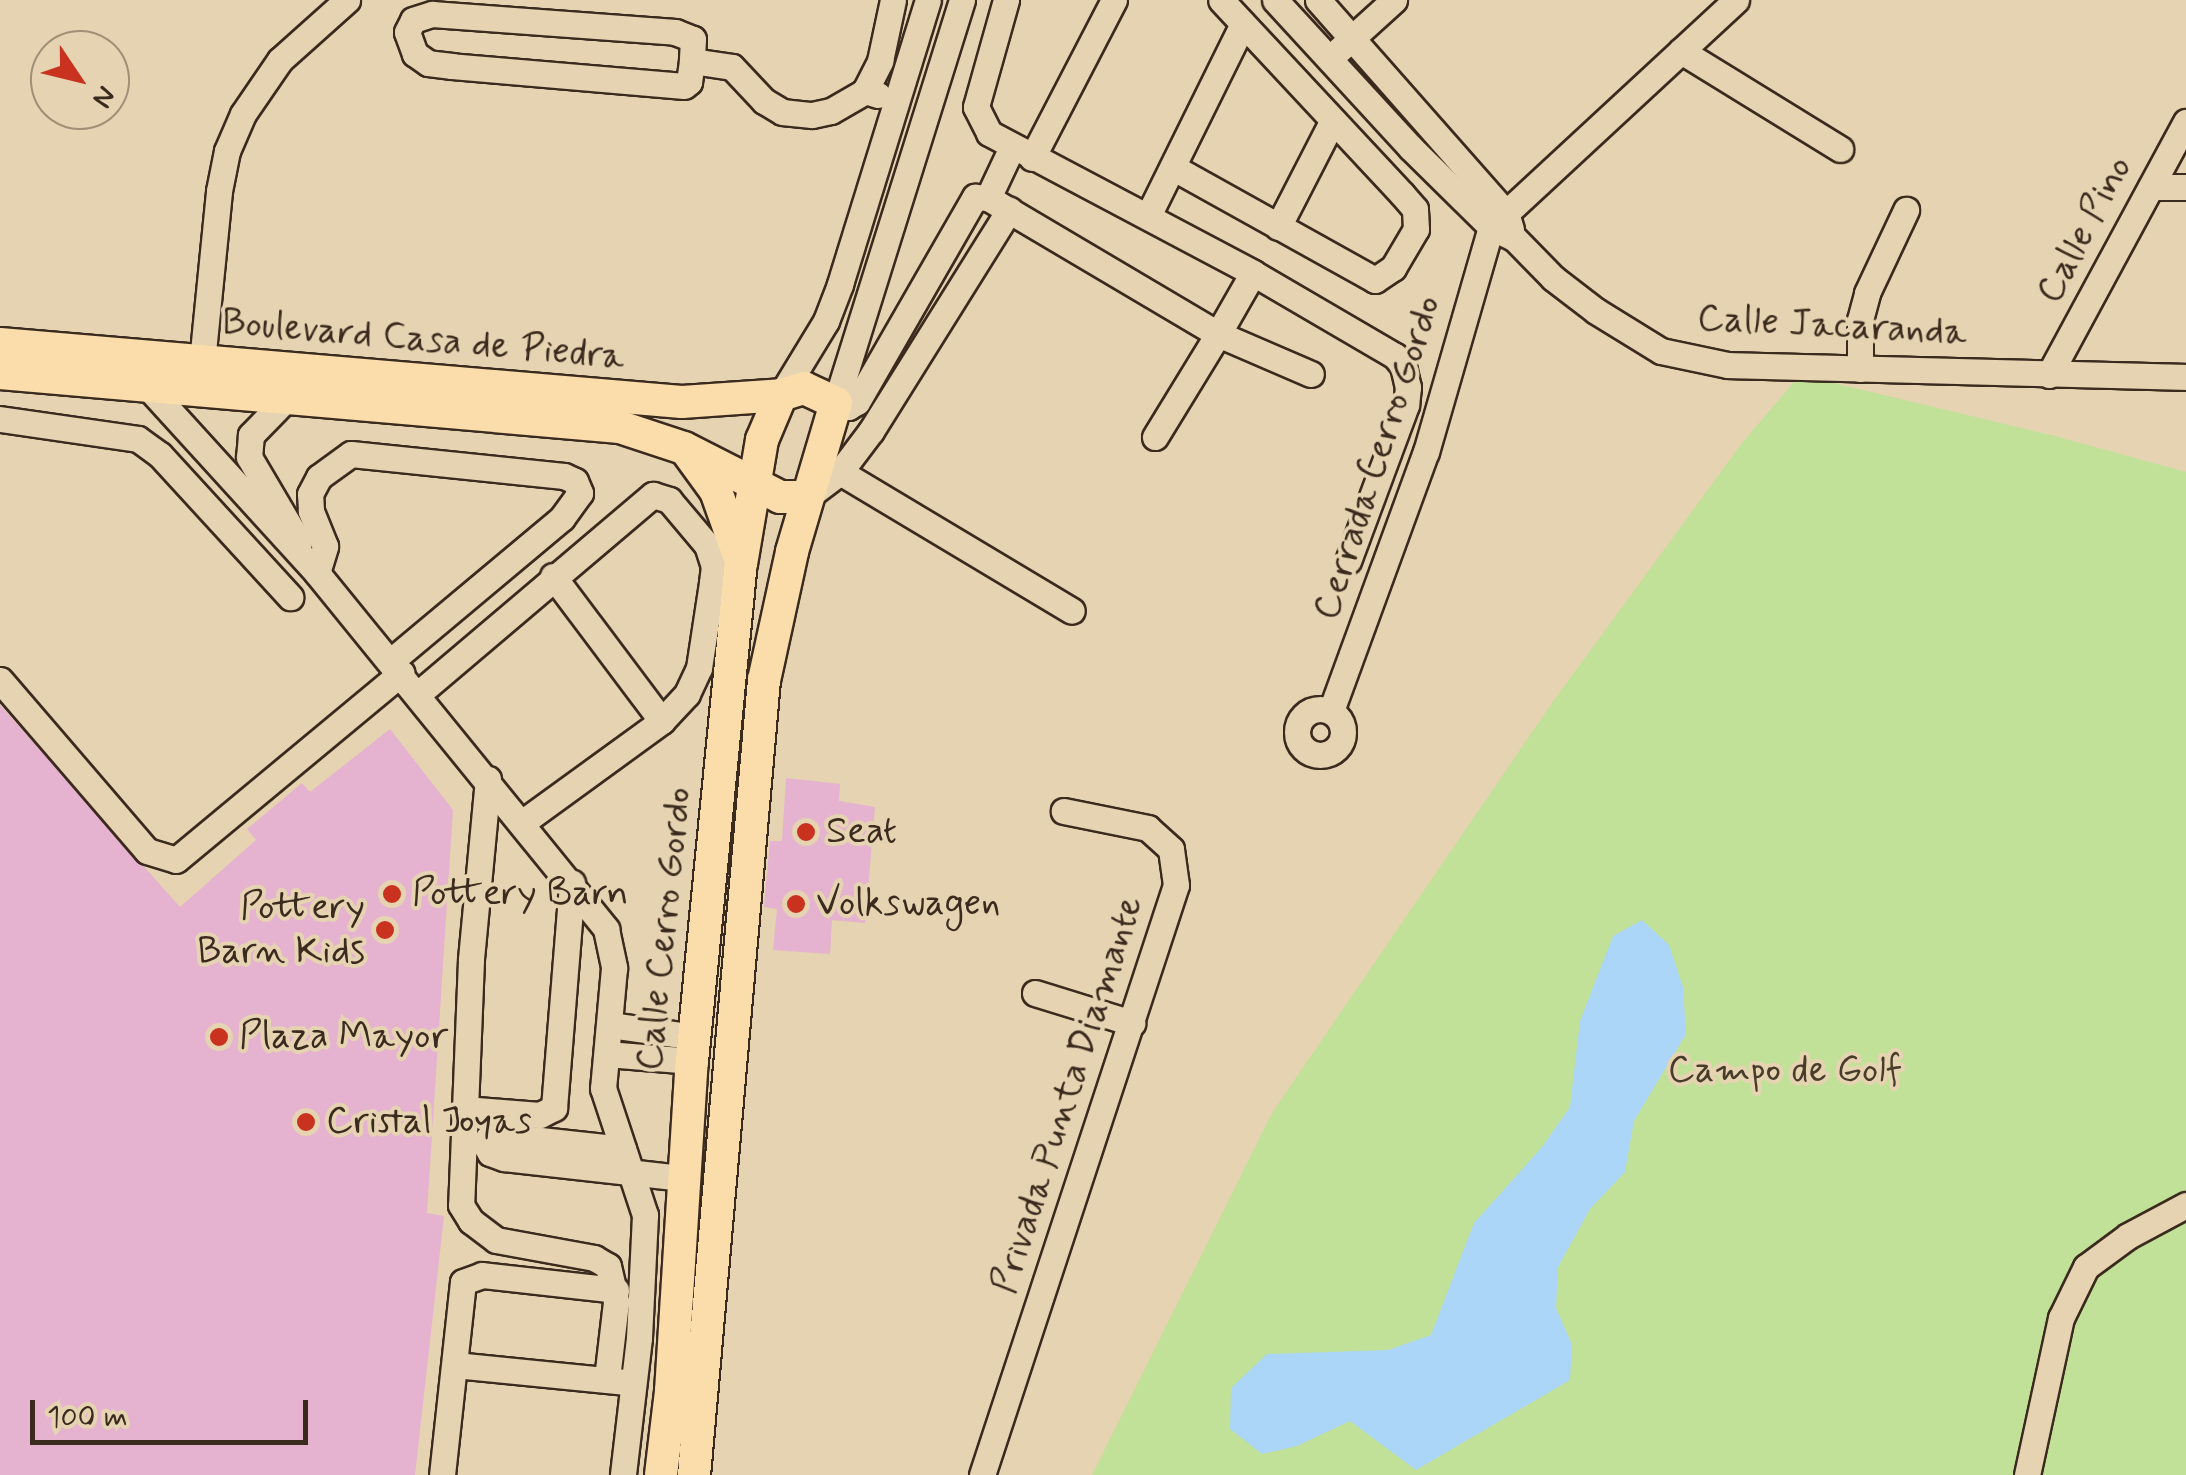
<!DOCTYPE html>
<html>
<head>
<meta charset="utf-8">
<style>
  body { margin:0 }
  #map { position:relative; width:2186px; height:1475px; overflow:hidden; background:#e5d3b1; font-family:Mynerve,sans-serif }
  div>[style] { position:absolute }
  .green>* { inset:0; background:#c1e098 }
  .water>* { inset:0; background:#abd6f7 }
  .building>* { inset:0; background:#e5b2d0 }
  .roads { filter:drop-shadow(2px 0 #3b2a1e) drop-shadow(-2px 0 #3b2a1e) drop-shadow(0 2px #3b2a1e) drop-shadow(0 -2px #3b2a1e) }
  .minor>* { height:25px; margin:-12.5px; padding:0 12.5px; transform-origin:12.5px; border-radius:12.5px; background:#e5d3b1 }
  .minor>.ring { margin:-12.5px; padding:0; box-sizing:content-box; background:none; border:25px solid #e5d3b1; border-radius:50% }
  .major>* { height:32px; margin:-16px; padding:0 16px; transform-origin:16px; border-radius:16px; background:#faddab }
  .dots>* { width:28px; height:28px; translate:-50% -50%; box-sizing:border-box; border:5px solid #e5d3b1; border-radius:50% }
  span { translate:-50% -50%; white-space:nowrap; text-align:center; line-height:1.15; -webkit-text-stroke:8px #e5d3b1; paint-order:stroke }
  .street-label { font-size:38px; color:#3b2a1e }
  .poi-label { font-size:38px; color:#3b2a1e }
  .left { translate:0 -50%; text-align:left }
  .right { translate:-100% -50%; text-align:right }
  .park-label { font-size:38px; color:#483c2a }
  .north { position:absolute; left:30px; top:30px; width:100px; height:100px; box-sizing:border-box; background:#e5d3b1; border:2px solid #a18f76; border-radius:50%; rotate:125deg; font-size:28px; font-weight:700; line-height:40px; text-align:center; color:#3b2a1e }
  .north::after { content:''; display:block; margin:auto; width:35px; height:45px; background:#c8321e; clip-path:polygon(50% 0,100% 100%,50% 72%,0 100%) }
  .scale { position:absolute; left:30px; top:1400px; width:278px; height:45px; box-sizing:border-box; border:5px solid #3b2a1e; border-top:0; padding-left:12px; font-size:30px; line-height:35px; white-space:nowrap; color:#3b2a1e; -webkit-text-stroke:8px #e5d3b1; paint-order:stroke }
</style>
</head>
<body>
<div id="map">
  <div class="green">
    <i style="clip-path:polygon(1800px 375px,2055px 436px,2186px 472px,2186px 1475px,1092px 1475px,1272px 1113px,1552px 703px,1742px 443px)"></i>
  </div>
  <div class="water">
    <i style="clip-path:polygon(1642px 920px,1669px 945px,1683px 987px,1686px 1034px,1634px 1121px,1625px 1172px,1590px 1209px,1558px 1267px,1556px 1308px,1572px 1345px,1570px 1380px,1416px 1470px,1350px 1421px,1297px 1446px,1262px 1454px,1230px 1429px,1231px 1388px,1267px 1354px,1388px 1350px,1431px 1335px,1474px 1223px,1542px 1147px,1570px 1107px,1580px 1021px,1613px 936px)"></i>
  </div>
  <div class="building">
    <i style="clip-path:polygon(0 705px,180px 907px,256px 840px,247px 829px,302px 783px,310px 792px,390px 729px,453px 810px,427px 1213px,444px 1216px,415px 1475px,0 1475px)"></i>
    <i style="clip-path:polygon(786px 778px,840px 784px,839px 801px,875px 807px,865px 923px,832px 920px,830px 954px,773px 950px,777px 909px,764px 907px,770px 841px,782px 841px)"></i>
  </div>
  <div class="roads">
    <div class="minor">
      <i style="left:962px;top:0;width:422px;rotate:107.4deg"></i>
      <i style="left:836px;top:403px;width:13px;rotate:18deg"></i>
      <i style="left:848px;top:407px;width:10px;rotate:-29deg"></i>
      <i style="left:857px;top:402px;width:237px;rotate:-60.1deg"></i>
      <i style="left:975px;top:197px;width:13px;rotate:4deg"></i>
      <i style="left:988px;top:198px;width:267px;rotate:30.6deg"></i>
      <i style="left:1218px;top:334px;width:70px;rotate:-60.2deg"></i>
      <i style="left:1006px;top:0;width:111px;rotate:105.7deg"></i>
      <i style="left:976px;top:107px;width:29px;rotate:63deg"></i>
      <i style="left:989px;top:133px;width:299px;rotate:27.9deg"></i>
      <i style="left:1253px;top:273px;width:164px;rotate:30.3deg"></i>
      <i style="left:1395px;top:356px;width:13px;rotate:51deg"></i>
      <i style="left:1403px;top:366px;width:22px;rotate:77deg"></i>
      <i style="left:1408px;top:387px;width:18px;rotate:96deg"></i>
      <i style="left:1406px;top:405px;width:166px;rotate:110.4deg"></i>
      <i style="left:1275px;top:0;width:200px;rotate:47.4deg"></i>
      <i style="left:1410px;top:147px;width:114px;rotate:44.6deg"></i>
      <i style="left:1491px;top:227px;width:25px;rotate:26deg"></i>
      <i style="left:1514px;top:238px;width:56px;rotate:45.7deg"></i>
      <i style="left:1553px;top:278px;width:54px;rotate:37.5deg"></i>
      <i style="left:1596px;top:311px;width:76px;rotate:31.6deg"></i>
      <i style="left:1661px;top:351px;width:68px;rotate:11.8deg"></i>
      <i style="left:1728px;top:365px;width:458px;rotate:1.5deg"></i>
      <i style="left:1318px;top:0;width:284px;rotate:48.6deg"></i>
      <i style="left:1506px;top:213px;width:17px;rotate:73deg"></i>
      <i style="left:1340px;top:49px;width:73px;rotate:-42.2deg"></i>
      <i style="left:1681px;top:51px;width:187px;rotate:31.6deg"></i>
      <i style="left:692px;top:61px;width:21px;rotate:98deg"></i>
      <i style="left:689px;top:82px;width:6px;rotate:141deg"></i>
      <i style="left:684px;top:86px;width:233px;rotate:-175.1deg"></i>
      <i style="left:452px;top:66px;width:24px;rotate:-173deg"></i>
      <i style="left:428px;top:63px;width:16px;rotate:-145deg"></i>
      <i style="left:415px;top:54px;width:23px;rotate:-110deg"></i>
      <i style="left:407px;top:32px;width:13px;rotate:-63deg"></i>
      <i style="left:413px;top:20px;width:20px;rotate:-18deg"></i>
      <i style="left:432px;top:14px;width:244px;rotate:4.2deg"></i>
      <i style="left:675px;top:32px;width:19px;rotate:21deg"></i>
      <i style="left:693px;top:39px;width:22px;rotate:93deg"></i>
      <i style="left:692px;top:61px;width:40px;rotate:8.5deg"></i>
      <i style="left:732px;top:67px;width:47px;rotate:46.7deg"></i>
      <i style="left:764px;top:101px;width:21px;rotate:31deg"></i>
      <i style="left:782px;top:112px;width:30px;rotate:6deg"></i>
      <i style="left:812px;top:115px;width:19px;rotate:-12deg"></i>
      <i style="left:831px;top:111px;width:39px;rotate:-30deg"></i>
      <i style="left:878px;top:95px;width:14px;rotate:-163deg"></i>
      <i style="left:865px;top:91px;width:34px;rotate:-63deg"></i>
      <i style="left:880px;top:61px;width:62px;rotate:-78deg"></i>
      <i style="left:1032px;top:158px;width:178px;rotate:-62.6deg"></i>
      <i style="left:1174px;top:168px;width:230px;rotate:29.1deg"></i>
      <i style="left:1375px;top:280px;width:22px;rotate:-34deg"></i>
      <i style="left:1393px;top:268px;width:45px;rotate:-59.5deg"></i>
      <i style="left:1416px;top:229px;width:20px;rotate:-93deg"></i>
      <i style="left:1415px;top:209px;width:20px;rotate:-131deg"></i>
      <i style="left:1402px;top:194px;width:265px;rotate:-133deg"></i>
      <i style="left:2151px;top:187px;width:35px"></i>
      <i style="left:988px;top:198px;width:56px;rotate:-64.8deg"></i>
      <i style="left:1148px;top:216px;width:214px;rotate:-63.7deg"></i>
      <i style="left:1278px;top:227px;width:120px;rotate:-62.8deg"></i>
      <i style="left:202px;top:362px;width:172px;rotate:-84.3deg"></i>
      <i style="left:219px;top:191px;width:41px;rotate:-78.7deg"></i>
      <i style="left:227px;top:151px;width:40px;rotate:-66.6deg"></i>
      <i style="left:243px;top:114px;width:65px;rotate:-55.6deg"></i>
      <i style="left:280px;top:60px;width:90px;rotate:-41.8deg"></i>
      <i style="left:1860px;top:369px;width:49px;rotate:-90deg"></i>
      <i style="left:1860px;top:320px;width:28px;rotate:-75deg"></i>
      <i style="left:1867px;top:293px;width:92px;rotate:-64.8deg"></i>
      <i style="left:2049px;top:375px;width:288px;rotate:-61.6deg"></i>
      <i style="left:147px;top:386px;width:253px;rotate:47.7deg"></i>
      <i style="left:317px;top:573px;width:459px;rotate:50.9deg"></i>
      <i style="left:606px;top:929px;width:40px;rotate:78deg"></i>
      <i style="left:614px;top:968px;width:121px;rotate:95.2deg"></i>
      <i style="left:603px;top:1088px;width:134px;rotate:71.7deg"></i>
      <i style="left:645px;top:1215px;width:123px;rotate:92.8deg"></i>
      <i style="left:639px;top:1338px;width:138px;rotate:96.7deg"></i>
      <i style="left:781px;top:395px;width:87px;rotate:-58.7deg"></i>
      <i style="left:826px;top:321px;width:40px;rotate:-69deg"></i>
      <i style="left:840px;top:284px;width:297px;rotate:-72.8deg"></i>
      <i style="left:287px;top:398px;width:52px;rotate:134.2deg"></i>
      <i style="left:251px;top:435px;width:22px;rotate:95deg"></i>
      <i style="left:249px;top:457px;width:99px;rotate:59.5deg"></i>
      <i style="left:0;top:419px;width:139px;rotate:8.2deg"></i>
      <i style="left:138px;top:439px;width:27px;rotate:36deg"></i>
      <i style="left:160px;top:455px;width:193px;rotate:47.5deg"></i>
      <i style="left:1155px;top:437px;width:121px;rotate:-58.5deg"></i>
      <i style="left:1218px;top:334px;width:101px;rotate:23.3deg"></i>
      <i style="left:840px;top:472px;width:270px;rotate:30.9deg"></i>
      <i style="left:807px;top:497px;width:41px;rotate:-37.1deg"></i>
      <i style="left:840px;top:472px;width:51px;rotate:-52.9deg"></i>
      <i style="left:871px;top:431px;width:261px;rotate:-58deg"></i>
      <i style="left:317px;top:573px;width:28px;rotate:-73deg"></i>
      <i style="left:325px;top:546px;width:38px;rotate:-112deg"></i>
      <i style="left:311px;top:511px;width:17px;rotate:-93deg"></i>
      <i style="left:310px;top:494px;width:19px;rotate:-62deg"></i>
      <i style="left:319px;top:477px;width:39px;rotate:-36deg"></i>
      <i style="left:351px;top:454px;width:214px;rotate:5.9deg"></i>
      <i style="left:564px;top:476px;width:12px;rotate:24deg"></i>
      <i style="left:575px;top:481px;width:13px;rotate:67deg"></i>
      <i style="left:580px;top:493px;width:31px;rotate:126deg"></i>
      <i style="left:562px;top:518px;width:223px;rotate:140.1deg"></i>
      <i style="left:553px;top:576px;width:181px;rotate:53.1deg"></i>
      <i style="left:0;top:680px;width:225px;rotate:49.3deg"></i>
      <i style="left:147px;top:851px;width:30px;rotate:17deg"></i>
      <i style="left:176px;top:860px;width:293px;rotate:-39.7deg"></i>
      <i style="left:418px;top:694px;width:308px;rotate:-40.3deg"></i>
      <i style="left:653px;top:495px;width:17px;rotate:17deg"></i>
      <i style="left:669px;top:500px;width:59px;rotate:49.8deg"></i>
      <i style="left:707px;top:545px;width:22px;rotate:72deg"></i>
      <i style="left:714px;top:566px;width:17px;rotate:97deg"></i>
      <i style="left:712px;top:583px;width:86px;rotate:98.7deg"></i>
      <i style="left:699px;top:668px;width:29px;rotate:115deg"></i>
      <i style="left:687px;top:694px;width:37px;rotate:133deg"></i>
      <i style="left:662px;top:721px;width:172px;rotate:144deg"></i>
      <i class="ring" style="left:1297px;top:709px;width:21px;height:21px"></i>
      <i style="left:1331px;top:711px;width:276px;rotate:-69.9deg"></i>
      <i style="left:1426px;top:452px;width:234px;rotate:-73.9deg"></i>
      <i style="left:1491px;top:227px;width:334px;rotate:-42.8deg"></i>
      <i style="left:488px;top:779px;width:182px;rotate:95.4deg"></i>
      <i style="left:471px;top:960px;width:245px;rotate:92.3deg"></i>
      <i style="left:461px;top:1205px;width:19px;rotate:58deg"></i>
      <i style="left:471px;top:1221px;width:31px;rotate:37deg"></i>
      <i style="left:496px;top:1240px;width:100px;rotate:10.4deg"></i>
      <i style="left:594px;top:1258px;width:16px;rotate:30deg"></i>
      <i style="left:608px;top:1266px;width:37px;rotate:77deg"></i>
      <i style="left:616px;top:1302px;width:78px;rotate:96.7deg"></i>
      <i style="left:1035px;top:993px;width:102px;rotate:17.2deg"></i>
      <i style="left:610px;top:1025px;width:85px;rotate:8.1deg"></i>
      <i style="left:607px;top:1054px;width:85px;rotate:4.7deg"></i>
      <i style="left:464px;top:1109px;width:76px;rotate:4.5deg"></i>
      <i style="left:540px;top:1115px;width:16px;rotate:-27deg"></i>
      <i style="left:554px;top:1108px;width:226px;rotate:-85.4deg"></i>
      <i style="left:623px;top:1149px;width:127px;rotate:-173.7deg"></i>
      <i style="left:497px;top:1135px;width:9px;rotate:162deg"></i>
      <i style="left:488px;top:1138px;width:8px;rotate:104deg"></i>
      <i style="left:486px;top:1146px;width:8px;rotate:60deg"></i>
      <i style="left:490px;top:1153px;width:15px;rotate:20deg"></i>
      <i style="left:504px;top:1158px;width:180px;rotate:6.4deg"></i>
      <i style="left:455px;top:1365px;width:170px;rotate:5.7deg"></i>
      <i style="left:442px;top:1475px;width:194px;rotate:-83.8deg"></i>
      <i style="left:463px;top:1282px;width:20px;rotate:-20deg"></i>
      <i style="left:482px;top:1275px;width:135px;rotate:6.4deg"></i>
      <i style="left:982px;top:1475px;width:621px;rotate:-71.8deg"></i>
      <i style="left:1176px;top:885px;width:36px;rotate:-98deg"></i>
      <i style="left:1171px;top:849px;width:31px;rotate:-138deg"></i>
      <i style="left:1148px;top:828px;width:86px;rotate:-168.6deg"></i>
      <i style="left:2027px;top:1475px;width:161px;rotate:-77.8deg"></i>
      <i style="left:2061px;top:1318px;width:57px;rotate:-63.9deg"></i>
      <i style="left:2086px;top:1267px;width:52px;rotate:-36.4deg"></i>
      <i style="left:2128px;top:1236px;width:66px;rotate:-28.1deg"></i>
    </div>
    <div class="major">
      <i style="left:0;top:344px;width:684px;rotate:4.86deg"></i>
      <i style="left:682px;top:402px;width:99px;rotate:-4deg"></i>
      <i style="left:781px;top:395px;width:24px;rotate:-17deg"></i>
      <i style="left:804px;top:388px;width:35px;rotate:25deg"></i>
      <i style="left:836px;top:403px;width:155px;rotate:106.5deg"></i>
      <i style="left:792px;top:552px;width:131px;rotate:102.3deg"></i>
      <i style="left:764px;top:680px;width:798px;rotate:95.03deg"></i>
      <i style="left:0;top:373px;width:622px;rotate:4.98deg"></i>
      <i style="left:620px;top:427px;width:67px;rotate:18.2deg"></i>
      <i style="left:684px;top:448px;width:108px;rotate:27deg"></i>
      <i style="left:780px;top:497px;width:27px"></i>
      <i style="left:687px;top:451px;width:49px;rotate:54.1deg"></i>
      <i style="left:716px;top:491px;width:66px;rotate:70.5deg"></i>
      <i style="left:661px;top:1475px;width:85px;rotate:-83.2deg"></i>
      <i style="left:671px;top:1391px;width:331px;rotate:-86.4deg"></i>
      <i style="left:692px;top:1061px;width:499px;rotate:-84.4deg"></i>
      <i style="left:741px;top:564px;width:126px;rotate:-80.4deg"></i>
      <i style="left:762px;top:440px;width:49px;rotate:-67.1deg"></i>
    </div>
  </div>
  <div class="dots">
    <i style="left:806px;top:832px;background:#c8321e"></i>
    <i style="left:392px;top:894px;background:#c8321e"></i>
    <i style="left:796px;top:904px;background:#c8321e"></i>
    <i style="left:385px;top:930px;background:#c8321e"></i>
    <i style="left:219px;top:1037px;background:#c8321e"></i>
    <i style="left:306px;top:1122px;background:#c8321e"></i>
  </div>
  <div class="street-label">
    <span style="left:2085px;top:230px;rotate:-62deg">Calle Pino</span>
    <span style="left:1832px;top:326px;rotate:3deg">Calle Jacaranda</span>
    <span style="left:423px;top:340px;rotate:5deg">Boulevard Casa de Piedra</span>
    <span style="left:1378px;top:458px;rotate:-72deg">Cerrada Cerro Gordo</span>
    <span style="left:665px;top:929px;rotate:-84deg">Calle Cerro Gordo</span>
    <span style="left:1068px;top:1095px;rotate:-72deg">Privada Punta Diamante</span>
  </div>
  <div class="poi-label">
    <span class="left" style="left:826px;top:832px">Seat</span>
    <span class="left" style="left:412px;top:894px">Pottery Barn</span>
    <span class="left" style="left:816px;top:904px">Volkswagen</span>
    <span class="right" style="left:365px;top:930px">Pottery<br>Barn Kids</span>
    <span class="left" style="left:239px;top:1037px">Plaza Mayor</span>
    <span class="left" style="left:326px;top:1122px">Cristal Joyas</span>
  </div>
  <div class="park-label">
    <span style="left:1785px;top:1071px">Campo de Golf</span>
  </div>
  <div class="north">N</div>
  <div class="scale">100 m</div>
</div>
</body>
</html>
